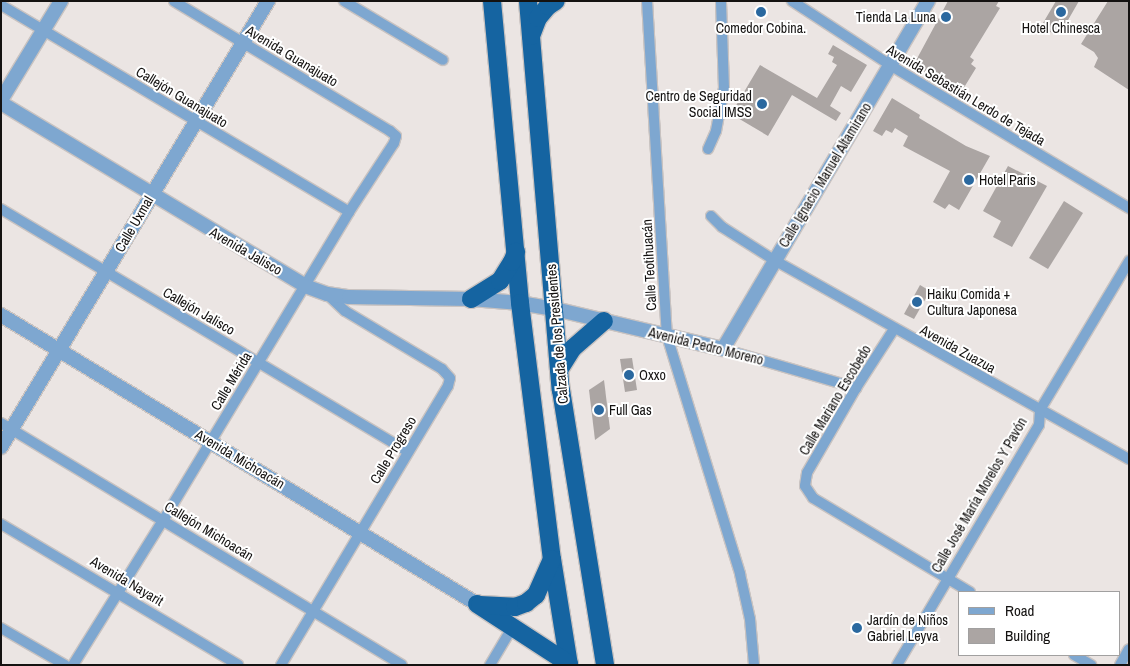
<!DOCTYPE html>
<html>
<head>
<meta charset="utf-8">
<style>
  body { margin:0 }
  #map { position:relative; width:1130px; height:666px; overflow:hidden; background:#ebe5e3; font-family:"Archivo Narrow",sans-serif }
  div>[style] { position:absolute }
  .building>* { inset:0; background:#aba5a3 }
  .roads { filter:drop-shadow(1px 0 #c9c3c1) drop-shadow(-1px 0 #c9c3c1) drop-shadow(0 1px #c9c3c1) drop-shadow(0 -1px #c9c3c1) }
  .minor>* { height:10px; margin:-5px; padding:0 5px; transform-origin:5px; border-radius:5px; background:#7ea7d0 }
  .tertiary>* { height:14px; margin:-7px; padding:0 7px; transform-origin:7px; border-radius:7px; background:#7ea7d0 }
  .trunk>* { height:18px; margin:-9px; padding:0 9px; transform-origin:9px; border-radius:9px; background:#1564a1 }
  .dots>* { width:14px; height:14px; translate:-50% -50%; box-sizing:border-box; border:2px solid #fff; border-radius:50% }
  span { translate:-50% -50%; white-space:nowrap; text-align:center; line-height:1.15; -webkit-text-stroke:4px #fff; paint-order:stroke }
  .poi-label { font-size:14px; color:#141211 }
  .right { translate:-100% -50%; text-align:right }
  .left { translate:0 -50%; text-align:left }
  .street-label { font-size:14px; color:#141211 }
  .frame { position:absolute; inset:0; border:2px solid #141211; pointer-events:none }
  .legend { position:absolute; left:958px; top:591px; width:162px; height:65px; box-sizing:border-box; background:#fff; border:1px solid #a1a0a0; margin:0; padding:6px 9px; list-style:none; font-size:15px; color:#141211 }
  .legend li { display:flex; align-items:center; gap:10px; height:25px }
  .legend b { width:25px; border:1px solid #a1a0a0 }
</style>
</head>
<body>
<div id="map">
  <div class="building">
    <i style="clip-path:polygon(948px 1px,999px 1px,996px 6px,1000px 8px,970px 57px,974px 60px,971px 64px,976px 68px,960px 94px,913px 66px)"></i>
    <i style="clip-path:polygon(1056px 1px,1079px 1px,1060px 34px,1055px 31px,1053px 34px,1046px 29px,1047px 26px,1043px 23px)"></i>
    <i style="clip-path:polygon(1108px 1px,1129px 1px,1129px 90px,1094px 67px,1098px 58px,1094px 52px,1081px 44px)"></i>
    <i style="clip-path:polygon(833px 45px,867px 65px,851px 92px,841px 86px,830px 106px,841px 113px,836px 121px,792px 95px,768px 136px,731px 114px,760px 65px,817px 98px,837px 65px,832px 62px,834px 57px,828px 54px)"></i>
    <i style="clip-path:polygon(892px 98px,920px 115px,919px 118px,966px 146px,990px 156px,959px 210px,949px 204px,945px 209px,933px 202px,950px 171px,903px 146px,908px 136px,895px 128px,892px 133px,886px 130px,882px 136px,873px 131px)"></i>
    <i style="clip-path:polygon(1008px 166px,1047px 186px,1012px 247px,993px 237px,1001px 221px,983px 211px)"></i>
    <i style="clip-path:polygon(1064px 201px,1083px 213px,1048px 269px,1029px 258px)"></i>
    <i style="clip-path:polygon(920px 285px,930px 291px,914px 319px,904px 314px)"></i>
    <i style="clip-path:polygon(632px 358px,637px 390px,625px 392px,620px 359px)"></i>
    <i style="clip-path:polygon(604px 380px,610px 429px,595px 440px,589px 390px)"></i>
  </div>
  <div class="roads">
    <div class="minor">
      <i style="left:344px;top:1px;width:115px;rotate:30.8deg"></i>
      <i style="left:647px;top:1px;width:336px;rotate:86.6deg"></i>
      <i style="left:667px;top:336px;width:249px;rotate:72.9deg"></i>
      <i style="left:740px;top:574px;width:46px;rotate:77.5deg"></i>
      <i style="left:750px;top:619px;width:46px;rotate:85deg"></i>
      <i style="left:792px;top:1px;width:117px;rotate:33.1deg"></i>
      <i style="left:890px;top:65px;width:279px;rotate:30.9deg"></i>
      <i style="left:1px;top:5px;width:405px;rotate:30.7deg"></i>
      <i style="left:708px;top:149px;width:20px;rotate:-66deg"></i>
      <i style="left:716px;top:131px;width:44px;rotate:-79.5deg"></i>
      <i style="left:724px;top:88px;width:87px;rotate:-92deg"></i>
      <i style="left:1px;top:209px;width:474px;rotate:30.8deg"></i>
      <i style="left:711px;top:216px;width:16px;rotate:45deg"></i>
      <i style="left:722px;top:227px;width:62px;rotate:32.4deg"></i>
      <i style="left:774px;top:260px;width:407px;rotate:29.3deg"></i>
      <i style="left:894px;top:329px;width:70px;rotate:122.8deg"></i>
      <i style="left:856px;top:388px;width:98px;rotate:120deg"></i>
      <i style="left:807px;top:473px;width:13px;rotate:99deg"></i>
      <i style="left:805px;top:486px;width:14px;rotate:56deg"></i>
      <i style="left:813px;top:498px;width:183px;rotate:30.9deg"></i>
      <i style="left:723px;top:349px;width:139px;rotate:16.3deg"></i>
      <i style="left:1px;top:423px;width:468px;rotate:31.1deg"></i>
      <i style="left:1px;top:524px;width:276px;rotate:30.7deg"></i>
      <i style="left:1px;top:628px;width:74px;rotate:30deg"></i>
      <i style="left:1074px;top:655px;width:20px;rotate:30deg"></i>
      <i style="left:73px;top:665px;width:172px;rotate:-58.1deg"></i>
      <i style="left:164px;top:519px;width:358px;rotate:-58.9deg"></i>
      <i style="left:349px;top:212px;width:82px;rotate:-56.9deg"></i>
      <i style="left:394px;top:143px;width:7px;rotate:-74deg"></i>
      <i style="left:396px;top:136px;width:8px;rotate:-140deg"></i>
      <i style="left:390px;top:131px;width:252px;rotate:-149deg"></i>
      <i style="left:281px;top:665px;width:325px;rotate:-59.1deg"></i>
      <i style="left:448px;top:386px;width:8px;rotate:-76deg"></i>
      <i style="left:450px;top:378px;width:12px;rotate:-132deg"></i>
      <i style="left:442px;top:369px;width:113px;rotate:-149.1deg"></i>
      <i style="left:345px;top:311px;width:25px;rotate:-137deg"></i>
      <i style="left:490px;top:665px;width:43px;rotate:-59.3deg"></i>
      <i style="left:897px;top:665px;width:279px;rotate:-59.4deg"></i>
      <i style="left:1039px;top:425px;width:15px;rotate:-86deg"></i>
      <i style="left:1040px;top:410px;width:174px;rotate:-59.1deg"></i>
      <i style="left:1120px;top:665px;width:18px;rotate:-61deg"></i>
    </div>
    <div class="tertiary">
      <i style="left:1px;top:100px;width:116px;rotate:-58.8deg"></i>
      <i style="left:1px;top:103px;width:355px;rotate:31deg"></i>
      <i style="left:305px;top:286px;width:23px;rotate:20deg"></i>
      <i style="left:327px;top:294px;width:22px;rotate:8deg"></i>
      <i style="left:349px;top:297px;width:122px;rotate:0.9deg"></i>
      <i style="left:471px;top:299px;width:49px;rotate:4.7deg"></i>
      <i style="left:520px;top:303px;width:36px;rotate:10deg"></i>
      <i style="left:555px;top:309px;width:173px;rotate:13.4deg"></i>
      <i style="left:723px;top:349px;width:404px;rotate:-59.5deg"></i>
      <i style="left:1px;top:315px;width:557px;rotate:31.26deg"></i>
      <i style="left:1px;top:447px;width:520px;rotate:-59.09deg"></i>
    </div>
    <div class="trunk">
      <i style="left:492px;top:1px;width:303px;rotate:84.7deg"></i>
      <i style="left:520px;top:303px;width:258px;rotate:82.9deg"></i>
      <i style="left:552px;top:559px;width:107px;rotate:80.9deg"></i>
      <i style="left:528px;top:1px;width:390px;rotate:85.2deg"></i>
      <i style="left:561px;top:390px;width:278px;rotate:80.9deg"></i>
      <i style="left:531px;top:36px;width:19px;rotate:-69deg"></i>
      <i style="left:538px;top:18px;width:16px;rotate:-50deg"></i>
      <i style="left:548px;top:6px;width:9px;rotate:-32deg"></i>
      <i style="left:471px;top:299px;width:34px;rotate:-32deg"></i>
      <i style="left:500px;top:281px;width:22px;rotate:-58deg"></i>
      <i style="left:512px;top:262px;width:11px;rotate:-68deg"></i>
      <i style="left:559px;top:370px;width:26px;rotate:-58deg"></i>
      <i style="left:573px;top:348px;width:41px;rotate:-41.1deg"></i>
      <i style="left:477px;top:604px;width:110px;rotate:33.1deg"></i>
      <i style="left:480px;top:605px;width:35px;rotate:3deg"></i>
      <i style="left:515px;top:607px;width:12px;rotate:-20deg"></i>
      <i style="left:526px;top:603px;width:13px;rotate:-39deg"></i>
      <i style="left:536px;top:595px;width:39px;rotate:-66deg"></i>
    </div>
  </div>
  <div class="dots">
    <i style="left:761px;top:12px;background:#2a689f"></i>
    <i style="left:1061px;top:12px;background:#2a689f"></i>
    <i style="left:946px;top:17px;background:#2a689f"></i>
    <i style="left:762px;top:104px;background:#2a689f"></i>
    <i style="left:969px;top:180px;background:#2a689f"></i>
    <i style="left:917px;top:302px;background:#2a689f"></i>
    <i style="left:629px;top:375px;background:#2a689f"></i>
    <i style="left:599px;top:410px;background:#2a689f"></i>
    <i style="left:857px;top:628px;background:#2a689f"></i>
  </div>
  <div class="poi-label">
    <span class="right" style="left:936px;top:17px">Tienda La Luna</span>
    <span style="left:761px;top:28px">Comedor Cobina.</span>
    <span style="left:1061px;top:28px">Hotel Chinesca</span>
    <span class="right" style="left:752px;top:104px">Centro de Seguridad<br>Social IMSS</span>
    <span class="left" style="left:979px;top:180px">Hotel Paris</span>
    <span class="left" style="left:927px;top:302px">Haiku Comida +<br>Cultura Japonesa</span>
    <span class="left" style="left:639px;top:375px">Oxxo</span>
    <span class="left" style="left:609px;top:410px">Full Gas</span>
    <span class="left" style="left:867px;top:628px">Jardín de Niños<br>Gabriel Leyva</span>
  </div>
  <div class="street-label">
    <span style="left:292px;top:56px;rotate:31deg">Avenida Guanajuato</span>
    <span style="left:966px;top:95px;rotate:31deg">Avenida Sebastián Lerdo de Tejada</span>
    <span style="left:182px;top:97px;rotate:31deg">Callejón Guanajuato</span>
    <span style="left:825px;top:175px;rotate:-59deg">Calle Ignacio Manuel Altamirano</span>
    <span style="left:134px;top:224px;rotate:-60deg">Calle Uxmal</span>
    <span style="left:246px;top:251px;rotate:30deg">Avenida Jalisco</span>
    <span style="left:649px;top:265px;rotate:-93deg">Calle Teotihuacán</span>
    <span style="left:199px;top:311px;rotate:30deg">Callejón Jalisco</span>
    <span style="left:557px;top:334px;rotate:-95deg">Calzada de los Presidentes</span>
    <span style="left:706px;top:346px;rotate:14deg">Avenida Pedro Moreno</span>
    <span style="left:958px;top:349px;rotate:29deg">Avenida Zuazua</span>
    <span style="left:231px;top:381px;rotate:-59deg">Calle Mérida</span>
    <span style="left:835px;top:400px;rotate:-59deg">Calle Mariano Escobedo</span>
    <span style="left:393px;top:450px;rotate:-59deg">Calle Progreso</span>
    <span style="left:240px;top:459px;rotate:31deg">Avenida Michoacán</span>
    <span style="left:979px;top:495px;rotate:-60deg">Calle José María Morelos Y Pavón</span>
    <span style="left:209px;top:531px;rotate:31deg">Callejón Michoacán</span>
    <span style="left:127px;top:581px;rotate:31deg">Avenida Nayarit</span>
  </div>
  <div class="frame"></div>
  <ul class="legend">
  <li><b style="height:6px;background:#7ea7d0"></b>Road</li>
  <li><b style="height:14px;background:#aba5a3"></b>Building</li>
  </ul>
</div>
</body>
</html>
